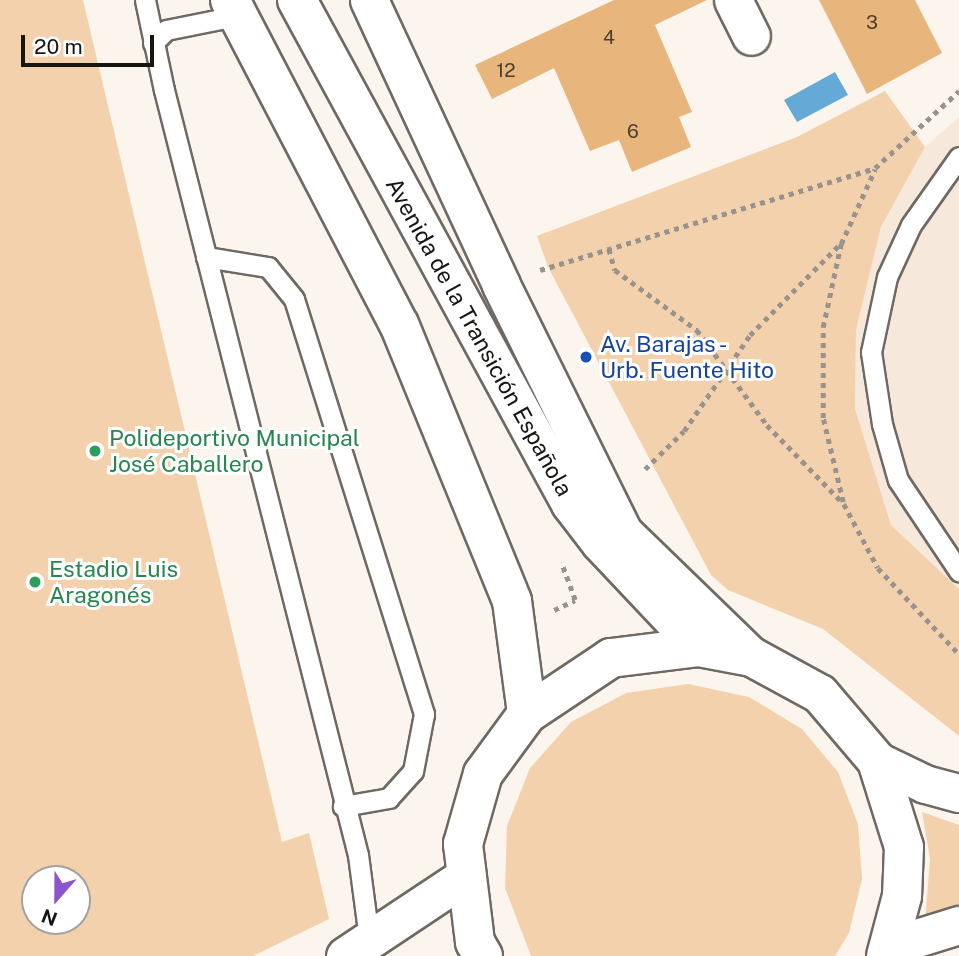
<!DOCTYPE html>
<html>
<head>
<meta charset="utf-8">
<style>
  body { margin:0 }
  #map { position:relative; width:959px; height:956px; overflow:hidden; background:#fcf5ed; font-family:"Public Sans",sans-serif }
  div>[style] { position:absolute }
  .built>* { inset:0; background:#f6e9db }
  .green>* { inset:0; background:#f3d1ac }
  .water>* { inset:0; background:#65aad6 }
  .building>* { inset:0; background:#e8b67c }
  .path>* { height:4.5px; margin-top:-2.25px; transform-origin:0; background:repeating-linear-gradient(90deg,#98938d 0 5px,transparent 0 10px) }
  .roads { filter:drop-shadow(2px 0 #6f6963) drop-shadow(-2px 0 #6f6963) drop-shadow(0 2px #6f6963) drop-shadow(0 -2px #6f6963) }
  .lane>* { height:19px; margin:-9.5px; padding:0 9.5px; transform-origin:9.5px; border-radius:9.5px; background:#fff }
  .street>* { height:37px; margin:-18.5px; padding:0 18.5px; transform-origin:18.5px; border-radius:18.5px; background:#fff }
  .primary>* { height:38px; margin:-19px; padding:0 19px; transform-origin:19px; border-radius:19px; background:#fff }
  .dots>* { width:19px; height:19px; translate:-50% -50%; box-sizing:border-box; border:4px solid #fff; border-radius:50% }
  span { translate:-50% -50%; white-space:nowrap; text-align:center; line-height:1.15; -webkit-text-stroke:6px #fff; paint-order:stroke }
  .number-label { font-size:19px; color:#4b3d2c }
  .number-label span { -webkit-text-stroke-width:0 }
  .street-label { font-size:23px; color:#171512 }
  .transit-label { font-size:23px; color:#164399 }
  .left { translate:0 -50%; text-align:left }
  .leisure-label { font-size:23px; color:#27864d }
  .north { position:absolute; left:21px; top:865px; width:70px; height:70px; box-sizing:border-box; background:#fff; border:2px solid #a2a1a0; border-radius:50%; rotate:201deg; font-size:19px; font-weight:700; line-height:28px; text-align:center; color:#171512 }
  .north::after { content:''; display:block; margin:auto; width:24px; height:32px; background:#8a55cd; clip-path:polygon(50% 0,100% 100%,50% 72%,0 100%) }
  .scale { position:absolute; left:21px; top:35px; width:133px; height:32px; box-sizing:border-box; border:4px solid #171512; border-top:0; padding-left:9px; font-size:21px; line-height:24px; white-space:nowrap; color:#171512; -webkit-text-stroke:5px #fff; paint-order:stroke }
</style>
</head>
<body>
<div id="map">
  <div class="built">
    <i style="clip-path:polygon(959px 117px,959px 589px,891px 525px,855px 410px,856px 330px,881px 227px,925px 147px)"></i>
  </div>
  <div class="green">
    <i style="clip-path:polygon(evenodd,0 0,83px 0,282px 842px,309px 833px,329px 919px,253px 956px,0 956px,0 0,35px 879px,77px 879px,77px 921px,35px 921px,35px 879px)"></i>
    <i style="clip-path:polygon(885px 91px,925px 147px,881px 227px,856px 330px,855px 409px,891px 525px,959px 589px,959px 736px,823px 629px,728px 590px,711px 575px,548px 267px,537px 236px,797px 137px)"></i>
    <i style="clip-path:polygon(688px 684px,749px 697px,802px 729px,838px 772px,858px 824px,862px 879px,849px 933px,835px 956px,531px 956px,505px 888px,507px 826px,530px 768px,571px 722px,626px 693px)"></i>
    <i style="clip-path:polygon(922px 812px,959px 825px,959px 907px,925px 922px,930px 859px)"></i>
  </div>
  <div class="water">
    <i style="clip-path:polygon(835px 72px,848px 95px,797px 122px,784px 100px)"></i>
  </div>
  <div class="building">
    <i style="clip-path:polygon(614px 0,707px 0,655px 25px,692px 112px,679px 117px,691px 147px,632px 172px,619px 140px,590px 151px,554px 68px,492px 99px,475px 65px)"></i>
    <i style="clip-path:polygon(819px 0,915px 0,942px 53px,867px 94px)"></i>
  </div>
  <div class="path">
    <i style="left:609px;top:249px;width:22px;rotate:74deg"></i>
    <i style="left:615px;top:270px;width:102px;rotate:36.2deg"></i>
    <i style="left:697px;top:330px;width:118px;rotate:53.6deg"></i>
    <i style="left:767px;top:425px;width:110px;rotate:45.7deg"></i>
    <i style="left:844px;top:504px;width:72px;rotate:62deg"></i>
    <i style="left:878px;top:568px;width:118px;rotate:46.7deg"></i>
    <i style="left:540px;top:270px;width:350px;rotate:-16.9deg"></i>
    <i style="left:875px;top:168px;width:114px;rotate:-42.5deg"></i>
    <i style="left:645px;top:469px;width:54px;rotate:-44.3deg"></i>
    <i style="left:684px;top:431px;width:116px;rotate:-55.5deg"></i>
    <i style="left:750px;top:335px;width:128px;rotate:-45.3deg"></i>
    <i style="left:843px;top:502px;width:86px;rotate:-103.4deg"></i>
    <i style="left:823px;top:418px;width:91px;rotate:-90deg"></i>
    <i style="left:823px;top:327px;width:85px;rotate:-77.8deg"></i>
    <i style="left:841px;top:244px;width:82px;rotate:-65.6deg"></i>
    <i style="left:554px;top:610px;width:23px;rotate:-25deg"></i>
    <i style="left:575px;top:600px;width:40px;rotate:-110.2deg"></i>
  </div>
  <div class="roads">
    <div class="lane">
      <i style="left:145px;top:0;width:92px;rotate:78.1deg"></i>
      <i style="left:164px;top:90px;width:789px;rotate:75.77deg"></i>
      <i style="left:358px;top:855px;width:85px;rotate:82.5deg"></i>
      <i style="left:153px;top:43px;width:18px;rotate:-45deg"></i>
      <i style="left:166px;top:30px;width:61px;rotate:-11.3deg"></i>
      <i style="left:959px;top:157px;width:83px;rotate:125.2deg"></i>
      <i style="left:911px;top:225px;width:57px;rotate:114.8deg"></i>
      <i style="left:887px;top:277px;width:77px;rotate:102deg"></i>
      <i style="left:871px;top:352px;width:73px;rotate:81.3deg"></i>
      <i style="left:882px;top:424px;width:58px;rotate:74.1deg"></i>
      <i style="left:898px;top:480px;width:110px;rotate:56.2deg"></i>
      <i style="left:206px;top:257px;width:63px;rotate:9.2deg"></i>
      <i style="left:268px;top:267px;width:41px;rotate:50.9deg"></i>
      <i style="left:294px;top:299px;width:435px;rotate:72.6deg"></i>
      <i style="left:424px;top:714px;width:58px;rotate:100.9deg"></i>
      <i style="left:413px;top:771px;width:36px;rotate:132deg"></i>
      <i style="left:389px;top:798px;width:47px;rotate:170.1deg"></i>
    </div>
    <div class="street">
      <i style="left:369px;top:0;width:314px;rotate:65.1deg"></i>
      <i style="left:501px;top:285px;width:275px;rotate:63.7deg"></i>
      <i style="left:623px;top:532px;width:180px;rotate:44.1deg"></i>
      <i style="left:733px;top:0;width:40px;rotate:63.4deg"></i>
      <i style="left:877px;top:761px;width:53px;rotate:25.6deg"></i>
      <i style="left:925px;top:784px;width:35px;rotate:15deg"></i>
      <i style="left:891px;top:946px;width:71px;rotate:-17.2deg"></i>
      <i style="left:345px;top:956px;width:146px;rotate:-33.6deg"></i>
    </div>
    <div class="primary">
      <i style="left:230px;top:0;width:365px;rotate:62.5deg"></i>
      <i style="left:399px;top:324px;width:299px;rotate:67.8deg"></i>
      <i style="left:512px;top:601px;width:114px;rotate:82.4deg"></i>
      <i style="left:297px;top:0;width:574px;rotate:61.47deg"></i>
      <i style="left:571px;top:504px;width:49px;rotate:52.4deg"></i>
      <i style="left:601px;top:543px;width:143px;rotate:46.7deg"></i>
      <i style="left:483px;top:956px;width:16px;rotate:-120deg"></i>
      <i style="left:475px;top:942px;width:99px;rotate:-97deg"></i>
      <i style="left:463px;top:844px;width:73px;rotate:-74.1deg"></i>
      <i style="left:483px;top:774px;width:74px;rotate:-53.7deg"></i>
      <i style="left:527px;top:714px;width:101px;rotate:-33.7deg"></i>
      <i style="left:611px;top:658px;width:89px;rotate:-7.1deg"></i>
      <i style="left:699px;top:647px;width:54px;rotate:10.7deg"></i>
      <i style="left:752px;top:657px;width:77px;rotate:28.6deg"></i>
      <i style="left:820px;top:694px;width:88px;rotate:49.6deg"></i>
      <i style="left:877px;top:761px;width:90px;rotate:72.6deg"></i>
      <i style="left:904px;top:847px;width:49px;rotate:92.3deg"></i>
      <i style="left:902px;top:896px;width:62px;rotate:104.9deg"></i>
    </div>
  </div>
  <div class="dots">
    <i style="left:586px;top:357px;background:#1a4fb4"></i>
    <i style="left:95px;top:451px;background:#2e9e5b"></i>
    <i style="left:35px;top:582px;background:#2e9e5b"></i>
  </div>
  <div class="number-label">
    <span style="left:872px;top:23px">3</span>
    <span style="left:609px;top:38px">4</span>
    <span style="left:506px;top:71px">12</span>
    <span style="left:633px;top:132px">6</span>
  </div>
  <div class="street-label">
    <span style="left:479px;top:337px;rotate:61deg">Avenida de la Transición Española</span>
  </div>
  <div class="transit-label">
    <span class="left" style="left:600px;top:357px">Av. Barajas -<br>Urb. Fuente Hito</span>
  </div>
  <div class="leisure-label">
    <span class="left" style="left:109px;top:451px">Polideportivo Municipal<br>José Caballero</span>
    <span class="left" style="left:49px;top:582px">Estadio Luis<br>Aragonés</span>
  </div>
  <div class="north">N</div>
  <div class="scale">20 m</div>
</div>
</body>
</html>
